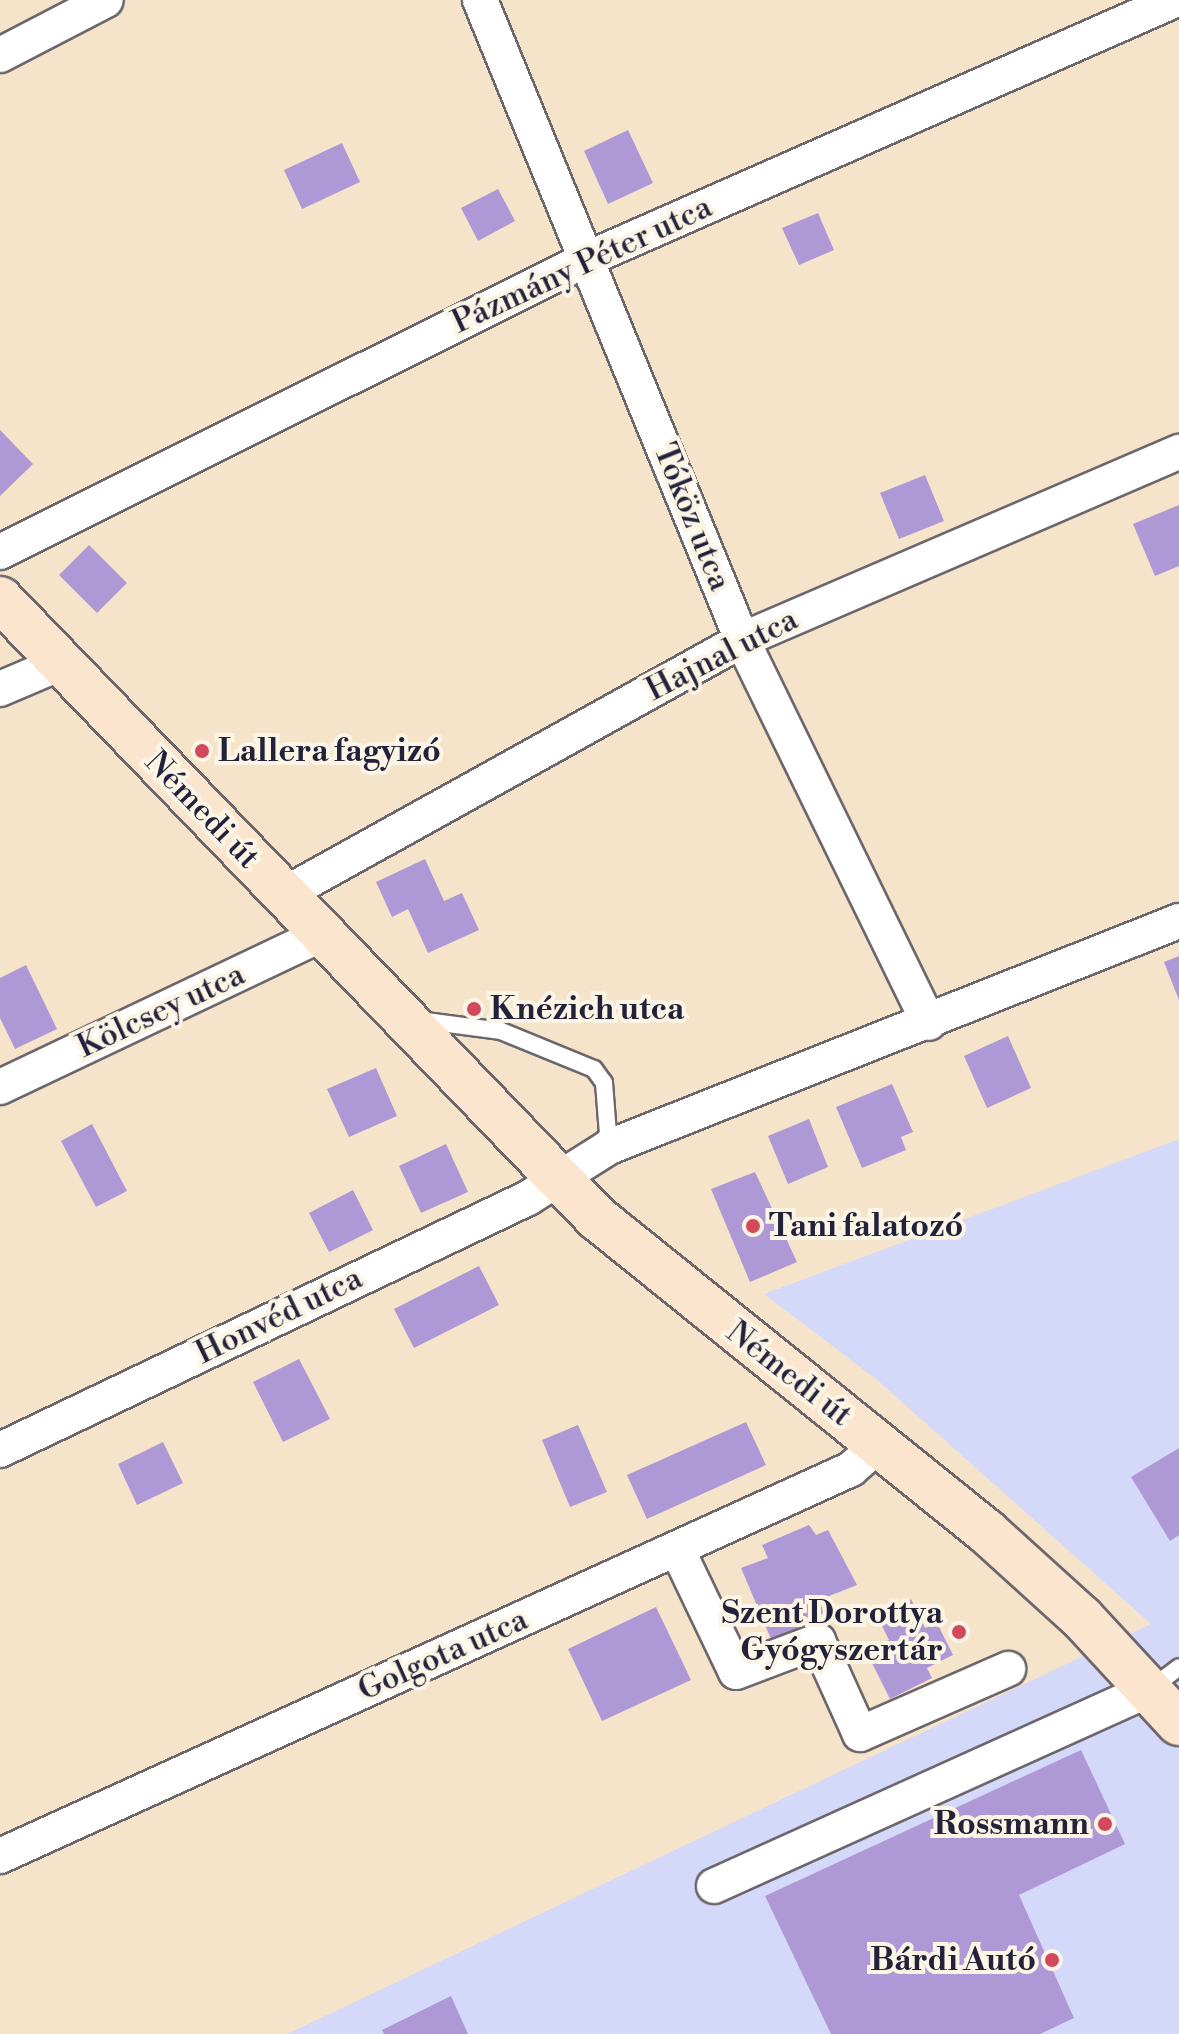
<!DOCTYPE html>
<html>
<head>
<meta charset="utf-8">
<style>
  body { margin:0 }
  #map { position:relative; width:1179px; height:2034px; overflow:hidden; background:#f6e4ca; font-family:"Libre Bodoni",serif }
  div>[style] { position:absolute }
  .built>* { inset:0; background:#d4d8f9 }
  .building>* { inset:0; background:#ae99d6 }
  .roads { filter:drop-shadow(2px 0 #6c666d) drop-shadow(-2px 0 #6c666d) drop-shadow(0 2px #6c666d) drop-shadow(0 -2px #6c666d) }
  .service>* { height:16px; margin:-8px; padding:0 8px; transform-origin:8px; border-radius:8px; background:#fff }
  .minor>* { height:34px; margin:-17px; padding:0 17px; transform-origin:17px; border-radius:17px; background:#fff }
  .secondary>* { height:44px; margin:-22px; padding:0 22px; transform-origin:22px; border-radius:22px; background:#fbe5cf }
  .dots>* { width:22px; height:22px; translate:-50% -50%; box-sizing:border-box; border:4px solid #fcf5e5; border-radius:50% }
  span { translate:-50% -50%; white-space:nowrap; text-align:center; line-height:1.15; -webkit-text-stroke:8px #fcf5e5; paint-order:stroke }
  .street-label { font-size:32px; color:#22223b }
  .poi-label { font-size:32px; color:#22223b; font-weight:700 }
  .left { translate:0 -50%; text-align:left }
  .right { translate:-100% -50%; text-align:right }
</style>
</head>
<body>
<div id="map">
  <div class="built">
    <i style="clip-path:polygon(1179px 1139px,1179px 2034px,287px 2034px,1151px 1624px,876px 1379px,764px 1294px)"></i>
  </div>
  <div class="building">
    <i style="clip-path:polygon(628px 130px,653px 183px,608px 204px,584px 151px)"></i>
    <i style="clip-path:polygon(342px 143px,360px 182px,302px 209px,284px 170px)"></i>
    <i style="clip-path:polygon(498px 189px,515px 221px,478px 241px,461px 208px)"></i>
    <i style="clip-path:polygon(818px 213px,834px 250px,799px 265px,782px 228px)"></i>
    <i style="clip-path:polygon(0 430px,33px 464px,0 496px)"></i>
    <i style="clip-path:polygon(925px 475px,944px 521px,899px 539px,880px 493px)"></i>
    <i style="clip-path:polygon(1179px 505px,1179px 566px,1155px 576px,1133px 524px)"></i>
    <i style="clip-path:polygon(89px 545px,127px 583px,97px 613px,59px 575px)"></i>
    <i style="clip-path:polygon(425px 859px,444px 901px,462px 893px,479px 930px,428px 953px,408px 909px,392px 917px,376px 882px)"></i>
    <i style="clip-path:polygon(1179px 956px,1179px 1000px,1164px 962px)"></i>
    <i style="clip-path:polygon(26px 965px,57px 1029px,15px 1049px,0 1018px,0 978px)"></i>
    <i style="clip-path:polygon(1008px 1036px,1031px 1088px,987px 1108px,964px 1056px)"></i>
    <i style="clip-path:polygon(376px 1068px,397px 1116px,349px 1137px,327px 1089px)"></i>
    <i style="clip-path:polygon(892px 1084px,913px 1132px,901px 1137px,906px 1150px,862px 1168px,836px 1107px)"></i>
    <i style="clip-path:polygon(809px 1119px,828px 1167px,788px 1184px,768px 1136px)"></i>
    <i style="clip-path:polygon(92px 1124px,127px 1191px,96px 1207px,61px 1141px)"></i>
    <i style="clip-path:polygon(446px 1144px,468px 1192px,421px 1213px,399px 1166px)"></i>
    <i style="clip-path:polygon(755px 1172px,797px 1262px,750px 1282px,711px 1189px)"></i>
    <i style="clip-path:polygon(353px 1190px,373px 1230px,329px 1252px,309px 1213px)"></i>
    <i style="clip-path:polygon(479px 1266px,499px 1305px,414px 1348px,394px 1309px)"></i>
    <i style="clip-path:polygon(299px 1359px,330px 1419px,283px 1442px,253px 1382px)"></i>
    <i style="clip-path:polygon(746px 1422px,766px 1465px,647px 1519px,627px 1475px)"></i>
    <i style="clip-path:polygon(578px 1425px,607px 1492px,570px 1507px,542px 1440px)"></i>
    <i style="clip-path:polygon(163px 1442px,183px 1483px,137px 1505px,118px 1464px)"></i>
    <i style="clip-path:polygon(1179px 1448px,1179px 1535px,1170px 1541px,1131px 1477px)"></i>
    <i style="clip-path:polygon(809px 1525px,816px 1535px,828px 1530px,857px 1585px,819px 1600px,824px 1613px,798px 1626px,801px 1635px,774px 1646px,741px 1568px,768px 1558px,762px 1545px)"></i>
    <i style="clip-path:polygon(911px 1599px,925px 1628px,937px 1623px,953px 1655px,927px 1668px,932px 1678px,890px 1699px,866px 1651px,889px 1640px,877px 1616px)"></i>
    <i style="clip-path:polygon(656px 1607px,691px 1680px,602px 1721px,568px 1649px)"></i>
    <i style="clip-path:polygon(1081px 1750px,1125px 1844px,1019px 1895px,1074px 2018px,1040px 2034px,831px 2034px,765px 1896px)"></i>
    <i style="clip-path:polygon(451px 1996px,468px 2034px,384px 2034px,382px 2030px)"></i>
  </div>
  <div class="roads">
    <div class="service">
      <i style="left:418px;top:1020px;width:84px;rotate:7.5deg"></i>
      <i style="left:501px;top:1031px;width:100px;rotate:22.2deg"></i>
      <i style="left:594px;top:1069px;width:17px;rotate:54deg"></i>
      <i style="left:604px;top:1083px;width:64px;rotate:85.5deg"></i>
      <i style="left:1150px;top:1689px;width:36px;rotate:-37deg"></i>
    </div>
    <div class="minor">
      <i style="left:480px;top:0;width:692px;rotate:67.74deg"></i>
      <i style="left:742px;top:640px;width:426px;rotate:64deg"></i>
      <i style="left:0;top:55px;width:119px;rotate:-27.4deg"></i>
      <i style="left:0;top:552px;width:656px;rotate:-26.53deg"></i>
      <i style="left:587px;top:259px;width:643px;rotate:-23.77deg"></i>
      <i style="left:0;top:689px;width:66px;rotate:-23.1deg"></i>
      <i style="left:283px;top:895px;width:525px;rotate:-29.05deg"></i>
      <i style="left:742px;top:640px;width:476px;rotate:-23.3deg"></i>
      <i style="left:0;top:1087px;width:357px;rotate:-25.4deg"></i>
      <i style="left:0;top:1450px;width:585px;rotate:-25.51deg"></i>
      <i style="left:528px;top:1198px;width:96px;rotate:-32.2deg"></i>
      <i style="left:609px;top:1147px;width:613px;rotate:-21.63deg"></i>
      <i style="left:677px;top:1549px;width:136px;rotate:64.4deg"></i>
      <i style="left:736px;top:1672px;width:88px;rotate:-20.7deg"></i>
      <i style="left:818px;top:1641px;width:102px;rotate:65.7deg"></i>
      <i style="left:860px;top:1734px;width:162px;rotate:-23.7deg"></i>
      <i style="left:0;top:1856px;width:935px;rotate:-24.45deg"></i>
      <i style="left:851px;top:1469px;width:38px;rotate:-41deg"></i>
      <i style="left:714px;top:1886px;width:477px;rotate:-24.3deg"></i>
    </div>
    <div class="secondary">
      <i style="left:0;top:599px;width:860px;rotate:46.04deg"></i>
      <i style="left:597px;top:1218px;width:501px;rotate:38.84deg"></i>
      <i style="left:987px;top:1532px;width:128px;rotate:42.2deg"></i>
      <i style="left:1082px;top:1618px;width:143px;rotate:47.3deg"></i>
    </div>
  </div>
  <div class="dots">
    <i style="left:202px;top:751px;background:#d1495b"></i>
    <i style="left:474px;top:1009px;background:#d1495b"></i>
    <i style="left:753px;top:1226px;background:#d1495b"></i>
    <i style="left:959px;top:1632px;background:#d1495b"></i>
    <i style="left:1105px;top:1824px;background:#d1495b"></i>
    <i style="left:1052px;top:1960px;background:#d1495b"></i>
  </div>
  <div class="street-label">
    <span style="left:582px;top:265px;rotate:-25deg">Pázmány Péter utca</span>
    <span style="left:692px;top:517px;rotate:68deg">Tóköz utca</span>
    <span style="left:722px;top:655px;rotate:-27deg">Hajnal utca</span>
    <span style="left:202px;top:810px;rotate:46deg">Némedi út</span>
    <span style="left:161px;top:1011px;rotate:-25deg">Kölcsey utca</span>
    <span style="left:279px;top:1316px;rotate:-26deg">Honvéd utca</span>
    <span style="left:789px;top:1374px;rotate:38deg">Némedi út</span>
    <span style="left:443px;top:1655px;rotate:-24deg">Golgota utca</span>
  </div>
  <div class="poi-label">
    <span class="left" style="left:218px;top:751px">Lallera fagyizó</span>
    <span class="left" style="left:490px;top:1009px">Knézich utca</span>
    <span class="left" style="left:769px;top:1226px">Tani falatozó</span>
    <span class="right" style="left:943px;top:1632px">Szent Dorottya<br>Gyógyszertár</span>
    <span class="right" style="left:1089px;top:1824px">Rossmann</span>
    <span class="right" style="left:1036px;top:1960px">Bárdi Autó</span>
  </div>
</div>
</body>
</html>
